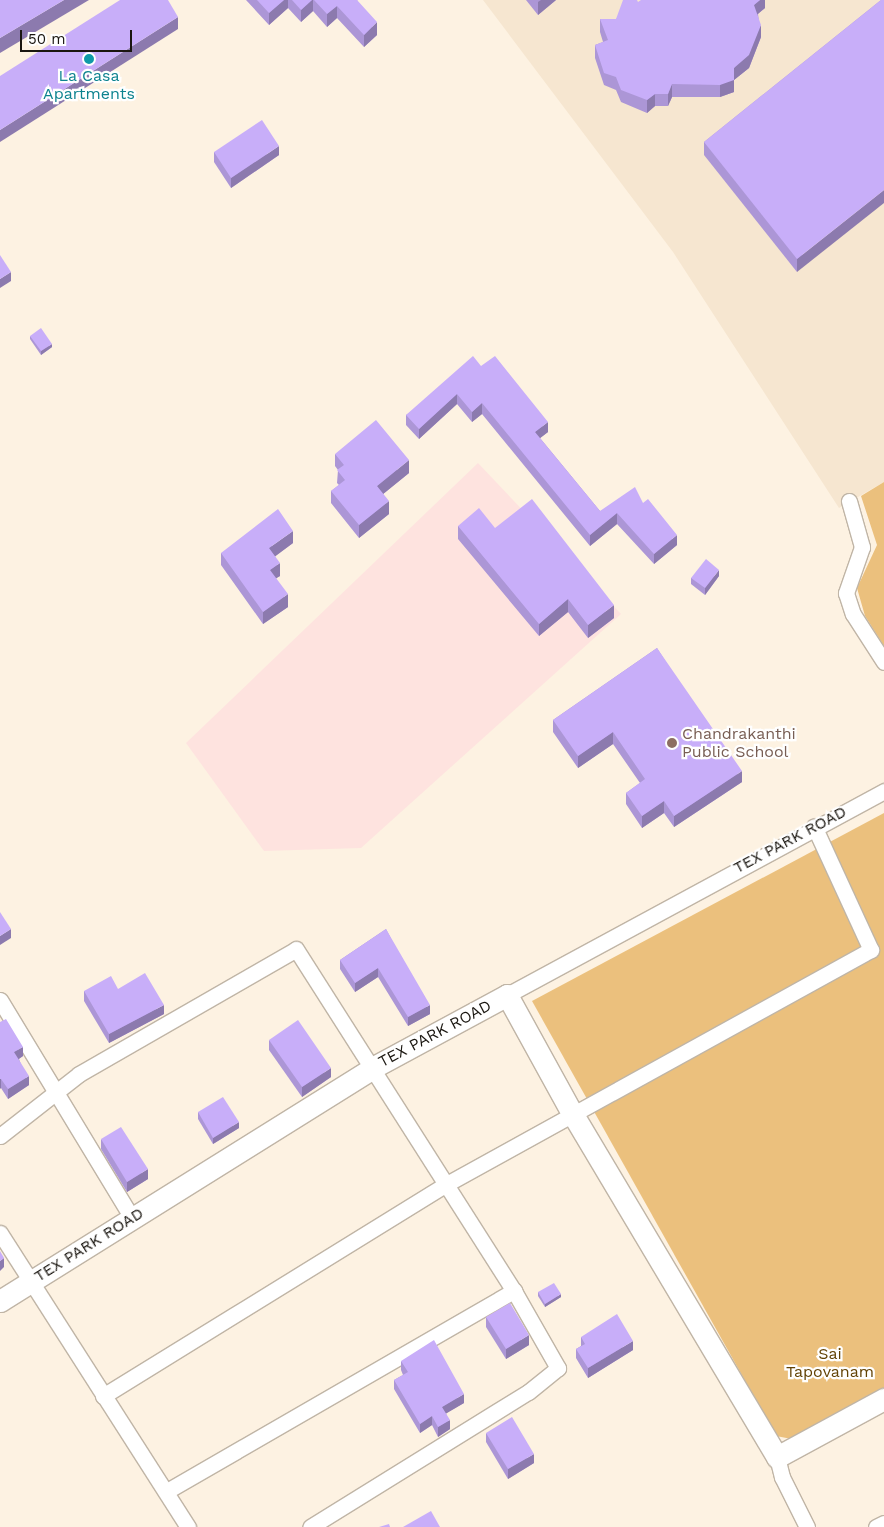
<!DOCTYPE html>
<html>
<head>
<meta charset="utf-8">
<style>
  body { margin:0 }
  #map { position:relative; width:884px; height:1527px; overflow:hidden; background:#fdf2e2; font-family:"Work Sans",sans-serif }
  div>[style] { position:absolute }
  .built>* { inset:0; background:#f6e6d0 }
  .education>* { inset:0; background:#fee3df }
  .green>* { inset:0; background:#ebc07d }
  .roads { filter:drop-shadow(1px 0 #c0b5a6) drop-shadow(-1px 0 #c0b5a6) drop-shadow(0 1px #c0b5a6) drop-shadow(0 -1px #c0b5a6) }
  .street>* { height:15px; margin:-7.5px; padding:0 7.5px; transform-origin:7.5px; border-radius:7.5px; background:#fff }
  .secondary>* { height:21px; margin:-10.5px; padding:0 10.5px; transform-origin:10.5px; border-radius:10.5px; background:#fff }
  .wall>* { inset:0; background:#ac96d6 }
  .shaded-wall>* { inset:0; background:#8c7aae }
  .building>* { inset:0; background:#c8aef9 }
  .dots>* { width:14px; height:14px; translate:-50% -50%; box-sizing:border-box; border:2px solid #fff; border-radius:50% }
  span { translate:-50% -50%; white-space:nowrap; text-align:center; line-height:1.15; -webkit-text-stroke:4.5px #fff; paint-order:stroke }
  .culture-label { font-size:16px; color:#0d838f }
  .education-label { font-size:16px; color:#785e54 }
  .left { translate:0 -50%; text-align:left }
  .street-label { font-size:16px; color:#1a1610 }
  .park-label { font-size:16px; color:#624204 }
  .scale { position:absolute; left:20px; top:30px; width:112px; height:22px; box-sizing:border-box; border:2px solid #1a1610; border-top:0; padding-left:6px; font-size:15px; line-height:18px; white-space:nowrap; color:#1a1610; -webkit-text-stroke:4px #fff; paint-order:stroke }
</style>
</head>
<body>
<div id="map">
  <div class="built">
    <i style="clip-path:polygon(483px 0,884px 0,884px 482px,839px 508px,673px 252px)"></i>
  </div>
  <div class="education">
    <i style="clip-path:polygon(478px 463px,621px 614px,361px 848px,264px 851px,186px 743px)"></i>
  </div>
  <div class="green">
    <i style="clip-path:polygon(884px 482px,884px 646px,865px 616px,857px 588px,877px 545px,861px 496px)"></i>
    <i style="clip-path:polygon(884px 813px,884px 1392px,797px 1440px,776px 1436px,532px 1001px)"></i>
  </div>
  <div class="roads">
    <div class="street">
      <i style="left:849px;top:501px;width:48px;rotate:74.2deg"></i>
      <i style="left:862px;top:547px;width:49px;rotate:109.2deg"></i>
      <i style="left:846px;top:593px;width:22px;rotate:72deg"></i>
      <i style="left:853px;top:614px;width:57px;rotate:57.1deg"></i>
      <i style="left:507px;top:995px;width:429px;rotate:-28.4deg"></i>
      <i style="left:0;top:1000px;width:255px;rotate:58.8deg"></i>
      <i style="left:0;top:1136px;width:100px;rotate:-38.1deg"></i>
      <i style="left:79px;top:1074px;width:250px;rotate:-29.9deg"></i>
      <i style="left:296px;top:949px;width:406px;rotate:57.5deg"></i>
      <i style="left:0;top:1233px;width:349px;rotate:57.4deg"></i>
      <i style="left:103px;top:1396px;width:400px;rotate:-31.7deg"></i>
      <i style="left:443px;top:1186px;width:489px;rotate:-28.9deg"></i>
      <i style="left:871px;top:950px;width:136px;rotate:-114.7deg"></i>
      <i style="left:777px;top:1457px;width:21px;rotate:76deg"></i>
      <i style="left:782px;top:1477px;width:56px;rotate:63.4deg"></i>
      <i style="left:167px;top:1491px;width:401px;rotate:-30deg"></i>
      <i style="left:514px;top:1291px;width:89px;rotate:60.3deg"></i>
      <i style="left:558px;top:1368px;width:38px;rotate:141deg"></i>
      <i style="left:528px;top:1392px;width:256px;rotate:148.2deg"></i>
      <i style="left:876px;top:1527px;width:9px;rotate:-27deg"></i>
    </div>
    <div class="secondary">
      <i style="left:0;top:1301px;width:441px;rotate:-32deg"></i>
      <i style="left:374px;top:1067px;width:151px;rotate:-28.4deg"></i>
      <i style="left:507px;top:995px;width:135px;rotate:61.2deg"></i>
      <i style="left:572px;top:1113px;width:400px;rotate:59.2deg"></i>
      <i style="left:777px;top:1457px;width:122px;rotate:-28.5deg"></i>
    </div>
  </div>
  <div class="wall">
    <i style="clip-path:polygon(246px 0,357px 0,377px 35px,364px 47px,337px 18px,327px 27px,313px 11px,301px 22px,288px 8px,269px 25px)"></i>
    <i style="clip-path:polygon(526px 0,556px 0,538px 15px)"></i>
    <i style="clip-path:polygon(765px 0,765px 8px,758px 14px,761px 37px,749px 68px,734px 80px,734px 92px,720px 97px,672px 97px,668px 106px,655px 106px,647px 113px,621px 102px,616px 90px,604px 85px,595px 58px,595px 45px,603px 42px,600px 32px,600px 19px,616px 19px,638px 2px)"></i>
    <i style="clip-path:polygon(881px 0,797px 272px,704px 155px,704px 142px)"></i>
    <i style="clip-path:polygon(214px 152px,279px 155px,231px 188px,214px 162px)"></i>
    <i style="clip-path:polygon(30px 336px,52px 347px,41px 355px,30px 339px)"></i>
    <i style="clip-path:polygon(481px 366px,548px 432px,540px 438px,600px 511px,643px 503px,677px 545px,654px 564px,617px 524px,590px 546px,482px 414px,472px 422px,457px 404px,419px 439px,406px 425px,406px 415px)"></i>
    <i style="clip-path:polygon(335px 454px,409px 473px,383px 494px,389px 514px,359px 538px,331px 503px,331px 491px,339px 485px,337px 483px,338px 470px,335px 466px)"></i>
    <i style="clip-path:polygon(458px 526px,495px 528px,614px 618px,588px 638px,568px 612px,539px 636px,458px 539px)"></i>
    <i style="clip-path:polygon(293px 543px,275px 556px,280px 576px,276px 578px,288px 607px,263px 624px,221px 565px,221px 553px)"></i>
    <i style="clip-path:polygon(719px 576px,705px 595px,691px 584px,691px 578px)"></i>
    <i style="clip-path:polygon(657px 648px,742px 782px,674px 827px,664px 813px,642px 828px,626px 804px,626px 793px,640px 783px,613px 744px,578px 768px,553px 732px,553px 720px)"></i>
    <i style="clip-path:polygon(386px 929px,430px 1014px,408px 1026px,378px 977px,355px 992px,340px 969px,340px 960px)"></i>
    <i style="clip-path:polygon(118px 989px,164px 1014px,109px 1043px,84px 1001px,84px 991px)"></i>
    <i style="clip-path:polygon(0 1022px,23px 1056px,19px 1059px,29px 1085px,8px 1099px,1px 1088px)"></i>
    <i style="clip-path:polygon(269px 1040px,331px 1077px,302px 1097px,269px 1050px)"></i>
    <i style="clip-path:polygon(198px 1112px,239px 1128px,213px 1144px,198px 1119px)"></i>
    <i style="clip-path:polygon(101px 1139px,148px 1179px,127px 1192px,101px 1149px)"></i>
    <i style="clip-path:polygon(538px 1292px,561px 1297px,545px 1307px,538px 1296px)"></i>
    <i style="clip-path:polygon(486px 1317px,529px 1345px,506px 1359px,486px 1327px)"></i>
    <i style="clip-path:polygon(581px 1337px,633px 1350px,588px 1378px,576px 1358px,576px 1349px,581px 1346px)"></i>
    <i style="clip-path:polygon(401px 1361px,464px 1403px,446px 1413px,450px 1429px,438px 1437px,432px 1425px,420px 1433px,394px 1389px,394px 1380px,403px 1375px,401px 1370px)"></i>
    <i style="clip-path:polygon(486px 1433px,534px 1463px,508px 1479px,486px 1442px)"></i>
  </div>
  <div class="shaded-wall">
    <i style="clip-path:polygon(64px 0,89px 0,0 53px,0 38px)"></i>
    <i style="clip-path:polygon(284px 0,288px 0,288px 8px,269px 25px,269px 13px)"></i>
    <i style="clip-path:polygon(312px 0,313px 0,313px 11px,301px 22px,301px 10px)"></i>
    <i style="clip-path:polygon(541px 0,556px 0,538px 15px,538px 2px)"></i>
    <i style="clip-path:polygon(760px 0,765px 0,765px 8px,754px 17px,754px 5px)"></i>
    <i style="clip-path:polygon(337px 6px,337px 18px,327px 27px,327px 14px)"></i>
    <i style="clip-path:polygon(178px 17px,178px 29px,0 142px,0 130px)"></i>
    <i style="clip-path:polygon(377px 22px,377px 35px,364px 47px,364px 35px)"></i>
    <i style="clip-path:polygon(761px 25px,761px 37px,749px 68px,734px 80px,734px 92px,720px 97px,720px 85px,734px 68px)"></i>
    <i style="clip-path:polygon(672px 84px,672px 97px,668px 106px,668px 94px)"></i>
    <i style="clip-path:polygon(655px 94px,655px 106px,647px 113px,647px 100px)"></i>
    <i style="clip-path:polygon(279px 146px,279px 155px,231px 188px,231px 178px)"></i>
    <i style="clip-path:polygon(884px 190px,884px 203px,797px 272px,797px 259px)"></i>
    <i style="clip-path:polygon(11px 272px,11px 281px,0 288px,0 279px)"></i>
    <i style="clip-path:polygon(52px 344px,52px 347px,41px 355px,41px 351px)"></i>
    <i style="clip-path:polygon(457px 394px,457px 404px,419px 439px,419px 429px)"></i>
    <i style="clip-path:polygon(482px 403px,482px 414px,472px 422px,472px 412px)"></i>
    <i style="clip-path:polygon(548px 422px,548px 432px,535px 442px,535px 432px)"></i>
    <i style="clip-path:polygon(409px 460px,409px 473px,377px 499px,377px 486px)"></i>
    <i style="clip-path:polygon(389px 501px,389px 514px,359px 538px,359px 525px)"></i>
    <i style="clip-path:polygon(617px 513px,617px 524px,590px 546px,590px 535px)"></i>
    <i style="clip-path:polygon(293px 531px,293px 543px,269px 561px,269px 548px)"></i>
    <i style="clip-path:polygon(677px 535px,677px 545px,654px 564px,654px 554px)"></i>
    <i style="clip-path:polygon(280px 563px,280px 576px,270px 582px,270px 570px)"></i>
    <i style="clip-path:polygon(719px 570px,719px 576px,705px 595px,705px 588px)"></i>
    <i style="clip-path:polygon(288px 594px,288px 607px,263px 624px,263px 612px)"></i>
    <i style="clip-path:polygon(568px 599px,568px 612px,539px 636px,539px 624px)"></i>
    <i style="clip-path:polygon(614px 605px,614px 618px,588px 638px,588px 625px)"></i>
    <i style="clip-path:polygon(613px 732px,613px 744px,578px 768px,578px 756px)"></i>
    <i style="clip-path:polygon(742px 771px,742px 782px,674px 827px,674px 816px)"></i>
    <i style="clip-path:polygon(664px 801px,664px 813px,642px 828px,642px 816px)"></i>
    <i style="clip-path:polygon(11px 929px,11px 938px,0 945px,0 936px)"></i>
    <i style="clip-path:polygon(378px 968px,378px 977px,355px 992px,355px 983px)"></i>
    <i style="clip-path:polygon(164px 1005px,164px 1014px,109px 1043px,109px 1034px)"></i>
    <i style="clip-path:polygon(430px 1005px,430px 1014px,408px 1026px,408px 1017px)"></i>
    <i style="clip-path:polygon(23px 1047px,23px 1056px,14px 1062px,14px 1052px)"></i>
    <i style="clip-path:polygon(331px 1068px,331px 1077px,302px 1097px,302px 1087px)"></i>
    <i style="clip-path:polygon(29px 1076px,29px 1085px,8px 1099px,8px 1089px)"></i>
    <i style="clip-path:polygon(0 1079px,1px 1079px,1px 1088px,0 1089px)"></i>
    <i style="clip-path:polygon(239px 1122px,239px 1128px,213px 1144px,213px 1138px)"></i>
    <i style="clip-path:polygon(148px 1169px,148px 1179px,127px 1192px,127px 1182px)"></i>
    <i style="clip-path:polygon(4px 1258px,4px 1267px,0 1271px,0 1261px)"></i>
    <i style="clip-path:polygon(561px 1294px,561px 1297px,545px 1307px,545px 1304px)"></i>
    <i style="clip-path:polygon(529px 1335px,529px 1345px,506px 1359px,506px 1349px)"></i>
    <i style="clip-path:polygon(633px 1341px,633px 1350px,588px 1378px,588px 1368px)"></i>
    <i style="clip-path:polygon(464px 1394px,464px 1403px,442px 1416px,442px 1407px)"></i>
    <i style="clip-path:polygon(432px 1416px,432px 1425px,420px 1433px,420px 1424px)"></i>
    <i style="clip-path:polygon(450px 1420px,450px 1429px,438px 1437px,438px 1427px)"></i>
    <i style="clip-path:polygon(534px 1454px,534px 1463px,508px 1479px,508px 1469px)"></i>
  </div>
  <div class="building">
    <i style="clip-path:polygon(0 0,64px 0,0 38px)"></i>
    <i style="clip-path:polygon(120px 0,168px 0,178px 17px,0 130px,0 76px)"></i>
    <i style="clip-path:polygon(257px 0,284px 0,269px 13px)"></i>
    <i style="clip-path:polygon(292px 0,312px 0,301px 10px)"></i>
    <i style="clip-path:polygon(314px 0,357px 0,377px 22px,364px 35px,337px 6px,327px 14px)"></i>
    <i style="clip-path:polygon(623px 0,637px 0,638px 2px,641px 0,760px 0,754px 5px,761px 25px,749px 55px,734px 68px,734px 80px,720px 85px,672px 84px,668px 94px,655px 94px,647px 100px,621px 90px,616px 77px,604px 73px,595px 45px,608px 40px,600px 19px,616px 19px)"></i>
    <i style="clip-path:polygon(881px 0,884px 0,884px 190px,797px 259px,704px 142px)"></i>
    <i style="clip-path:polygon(262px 120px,279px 146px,231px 178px,214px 152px)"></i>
    <i style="clip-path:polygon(0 255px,11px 272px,0 279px)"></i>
    <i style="clip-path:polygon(41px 328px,52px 344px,41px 351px,30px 336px)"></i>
    <i style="clip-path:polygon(473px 356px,481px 366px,495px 356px,548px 422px,535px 432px,600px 511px,635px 487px,643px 503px,648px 499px,677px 535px,654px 554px,617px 513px,590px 535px,482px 403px,472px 412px,457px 394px,419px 429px,406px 415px)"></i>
    <i style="clip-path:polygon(376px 420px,409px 460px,377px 486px,389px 501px,359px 525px,331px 491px,345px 480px,337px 470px,344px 465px,335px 454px)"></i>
    <i style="clip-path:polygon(532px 499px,614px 605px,588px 625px,568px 599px,539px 624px,458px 526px,479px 508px,495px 528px)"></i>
    <i style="clip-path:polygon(278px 509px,293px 531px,269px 548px,280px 563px,270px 570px,288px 594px,263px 612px,221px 553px)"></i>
    <i style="clip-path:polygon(706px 559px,719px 570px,705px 588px,691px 578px)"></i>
    <i style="clip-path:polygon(657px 648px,742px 771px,674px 816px,664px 801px,642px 816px,626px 793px,645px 779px,613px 732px,578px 756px,553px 720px)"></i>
    <i style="clip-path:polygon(0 912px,11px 929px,0 936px)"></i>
    <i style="clip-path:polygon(386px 929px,430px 1005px,408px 1017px,378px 968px,355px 983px,340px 960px)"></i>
    <i style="clip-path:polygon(145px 973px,164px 1005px,109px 1034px,84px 991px,111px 976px,118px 989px)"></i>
    <i style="clip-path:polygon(6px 1019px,23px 1047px,14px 1052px,29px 1076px,8px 1089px,1px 1079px,0 1079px,0 1022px)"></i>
    <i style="clip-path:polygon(298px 1020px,331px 1068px,302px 1087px,269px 1040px)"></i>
    <i style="clip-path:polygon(223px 1097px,239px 1122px,213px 1138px,198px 1112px)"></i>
    <i style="clip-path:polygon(121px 1127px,148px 1169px,127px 1182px,101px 1139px)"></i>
    <i style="clip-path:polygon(0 1251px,4px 1258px,0 1261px)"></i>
    <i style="clip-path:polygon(554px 1283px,561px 1294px,545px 1304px,538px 1292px)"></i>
    <i style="clip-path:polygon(510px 1303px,529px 1335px,506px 1349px,486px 1317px)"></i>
    <i style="clip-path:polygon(617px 1314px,633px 1341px,588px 1368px,576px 1349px,585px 1344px,581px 1337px)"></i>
    <i style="clip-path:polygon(434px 1340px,464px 1394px,442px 1407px,450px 1420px,438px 1427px,432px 1416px,420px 1424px,394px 1380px,408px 1372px,401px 1361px)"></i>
    <i style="clip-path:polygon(512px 1417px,534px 1454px,508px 1469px,486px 1433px)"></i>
    <i style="clip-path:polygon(431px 1511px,440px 1527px,403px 1527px)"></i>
    <i style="clip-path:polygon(389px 1524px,390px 1527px,379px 1527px)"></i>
  </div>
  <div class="dots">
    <i style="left:89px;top:59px;background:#0f9aa8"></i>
    <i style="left:672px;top:743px;background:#8d6e63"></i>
  </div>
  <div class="culture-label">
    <span style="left:89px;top:85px">La Casa<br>Apartments</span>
  </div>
  <div class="education-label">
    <span class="left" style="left:682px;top:743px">Chandrakanthi<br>Public School</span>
  </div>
  <div class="street-label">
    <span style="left:790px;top:840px;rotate:-28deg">TEX PARK ROAD</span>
    <span style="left:435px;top:1034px;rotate:-28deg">TEX PARK ROAD</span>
    <span style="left:89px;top:1245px;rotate:-32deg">TEX PARK ROAD</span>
  </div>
  <div class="park-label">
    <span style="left:830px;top:1363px">Sai<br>Tapovanam</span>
  </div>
  <div class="scale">50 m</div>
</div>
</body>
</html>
